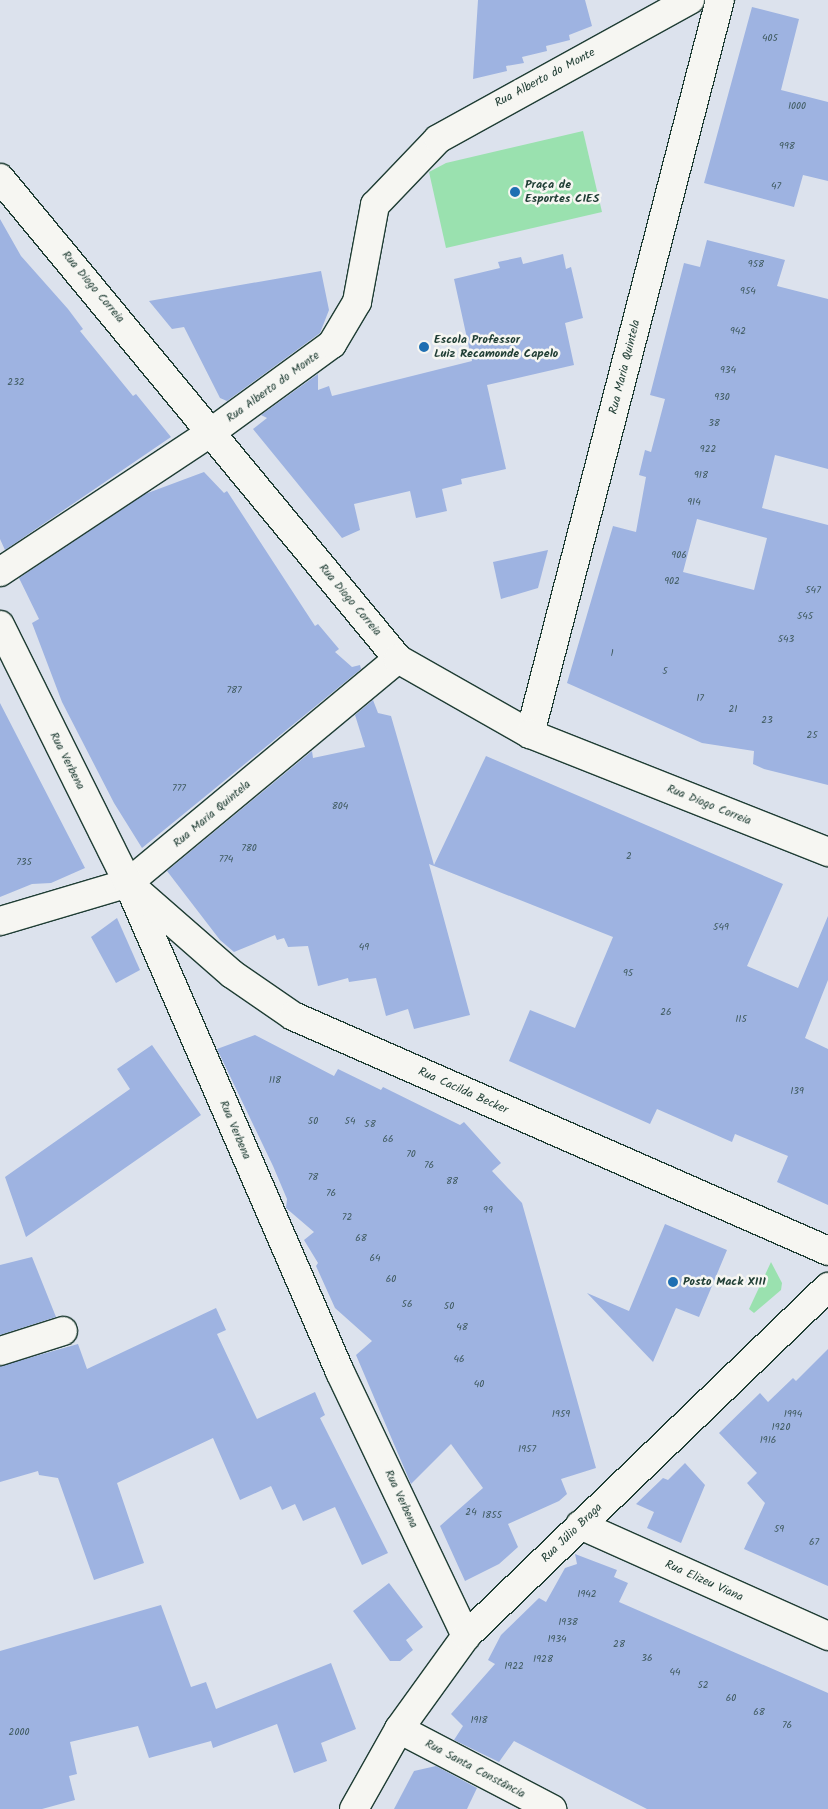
<!DOCTYPE html>
<html>
<head>
<meta charset="utf-8">
<style>
  body { margin:0 }
  #map { position:relative; width:828px; height:1809px; overflow:hidden; background:#dce2ed; font-family:Kalam,sans-serif }
  div>[style] { position:absolute }
  .green>* { inset:0; background:#9ae1af }
  .building>* { inset:0; background:#9eb3e1 }
  .roads { filter:drop-shadow(1px 0 #1f3d34) drop-shadow(-1px 0 #1f3d34) drop-shadow(0 1px #1f3d34) drop-shadow(0 -1px #1f3d34) }
  .minor>* { height:28px; margin:-14px; padding:0 14px; transform-origin:14px; border-radius:14px; background:#f6f6f2 }
  .tertiary>* { height:28px; margin:-14px; padding:0 14px; transform-origin:14px; border-radius:14px; background:#f6f6f2 }
  .primary>* { height:28px; margin:-14px; padding:0 14px; transform-origin:14px; border-radius:14px; background:#f6f6f2 }
  .dots>* { width:14px; height:14px; translate:-50% -50%; box-sizing:border-box; border:2px solid #f6f6f2; border-radius:50% }
  span { translate:-50% -50%; white-space:nowrap; text-align:center; line-height:1.15; -webkit-text-stroke:5px #f6f6f2; paint-order:stroke }
  .number-label { font-size:10px; color:#3f5a5f }
  .number-label span { -webkit-text-stroke-width:0 }
  .street-label { font-size:12px; color:#1f3d34 }
  .poi-label { font-size:12px; color:#1f3d34; font-weight:700 }
  .left { translate:0 -50%; text-align:left }
</style>
</head>
<body>
<div id="map">
  <div class="green">
    <i style="clip-path:polygon(583px 131px,602px 212px,446px 248px,429px 172px,446px 163px)"></i>
    <i style="clip-path:polygon(771px 1262px,782px 1283px,781px 1290px,754px 1313px,749px 1309px)"></i>
  </div>
  <div class="building">
    <i style="clip-path:polygon(478px 0,585px 0,592px 26px,569px 35px,570px 40px,546px 46px,547px 51px,522px 57px,524px 63px,506px 66px,507px 71px,473px 79px)"></i>
    <i style="clip-path:polygon(752px 7px,799px 19px,781px 90px,828px 102px,828px 181px,803px 175px,794px 207px,704px 183px)"></i>
    <i style="clip-path:polygon(0 219px,21px 256px,68px 309px,83px 329px,80px 331px,133px 396px,136px 394px,171px 437px,5px 550px,0 539px)"></i>
    <i style="clip-path:polygon(evenodd,707px 240px,785px 260px,777px 286px,828px 299px,828px 469px,775px 455px,762px 508px,828px 525px,828px 785px,764px 769px,753px 764px,754px 751px,702px 743px,567px 683px,613px 526px,636px 532px,646px 477px,639px 475px,645px 450px,651px 452px,665px 399px,650px 395px,684px 263px,700px 267px,707px 240px,697px 519px,767px 538px,754px 590px,683px 572px,697px 519px)"></i>
    <i style="clip-path:polygon(563px 254px,566px 269px,571px 267px,583px 318px,565px 323px,574px 365px,487px 385px,506px 469px,461px 479px,462px 484px,442px 489px,447px 511px,416px 518px,410px 491px,354px 504px,360px 530px,342px 538px,253px 429px,267px 418px,261px 415px,318px 374px,318px 390px,329px 386px,332px 396px,472px 361px,454px 279px,500px 268px,498px 262px,521px 257px,523px 264px)"></i>
    <i style="clip-path:polygon(321px 271px,329px 310px,320px 333px,227px 401px,220px 398px,184px 327px,172px 329px,149px 301px)"></i>
    <i style="clip-path:polygon(204px 472px,224px 493px,227px 491px,315px 626px,318px 624px,339px 649px,335px 652px,352px 667px,360px 665px,361px 669px,142px 848px,114px 803px,62px 702px,32px 623px,39px 619px,19px 578px,145px 494px)"></i>
    <i style="clip-path:polygon(548px 550px,538px 588px,501px 599px,493px 562px)"></i>
    <i style="clip-path:polygon(373px 700px,378px 713px,391px 716px,434px 865px,486px 756px,783px 884px,747px 966px,798px 988px,828px 916px,828px 980px,805px 1038px,828px 1049px,828px 1205px,777px 1182px,788px 1156px,735px 1134px,732px 1142px,657px 1109px,650px 1124px,509px 1061px,530px 1010px,575px 1028px,613px 937px,429px 864px,470px 1015px,414px 1029px,408px 1009px,386px 1016px,376px 978px,349px 982px,348px 978px,318px 986px,308px 946px,288px 947px,284px 938px,277px 940px,275px 935px,234px 952px,220px 940px,167px 871px,312px 751px,313px 758px,365px 747px,355px 715px)"></i>
    <i style="clip-path:polygon(0 703px,85px 868px,51px 883px,32px 884px,0 897px)"></i>
    <i style="clip-path:polygon(117px 918px,140px 970px,116px 983px,91px 937px)"></i>
    <i style="clip-path:polygon(255px 1035px,334px 1076px,338px 1069px,381px 1090px,383px 1087px,460px 1125px,464px 1122px,501px 1163px,492px 1171px,522px 1203px,596px 1468px,561px 1479px,567px 1494px,559px 1501px,508px 1524px,518px 1547px,499px 1564px,465px 1581px,440px 1526px,483px 1488px,451px 1444px,411px 1484px,356px 1355px,372px 1341px,335px 1308px,316px 1266px,318px 1263px,304px 1240px,314px 1232px,286px 1208px,287px 1199px,273px 1166px,217px 1049px)"></i>
    <i style="clip-path:polygon(152px 1045px,201px 1115px,26px 1237px,5px 1177px,130px 1089px,117px 1069px)"></i>
    <i style="clip-path:polygon(665px 1224px,727px 1250px,699px 1317px,676px 1308px,653px 1362px,587px 1293px,629px 1311px)"></i>
    <i style="clip-path:polygon(32px 1257px,56px 1317px,0 1335px,0 1265px)"></i>
    <i style="clip-path:polygon(216px 1308px,226px 1330px,217px 1334px,257px 1419px,315px 1392px,325px 1415px,320px 1418px,388px 1553px,362px 1565px,335px 1507px,303px 1521px,295px 1504px,282px 1510px,271px 1486px,240px 1500px,213px 1438px,117px 1483px,144px 1563px,94px 1580px,58px 1478px,39px 1475px,38px 1471px,0 1482px,0 1366px,78px 1344px,87px 1369px)"></i>
    <i style="clip-path:polygon(828px 1349px,828px 1586px,744px 1549px,765px 1503px,747px 1483px,757px 1473px,719px 1433px,760px 1393px,768px 1402px,793px 1378px,796px 1381px)"></i>
    <i style="clip-path:polygon(685px 1463px,705px 1485px,681px 1543px,647px 1528px,654px 1512px,636px 1504px,663px 1478px,668px 1480px)"></i>
    <i style="clip-path:polygon(575px 1554px,617px 1570px,614px 1577px,628px 1583px,619px 1602px,828px 1693px,828px 1809px,647px 1809px,514px 1741px,499px 1762px,454px 1740px,463px 1726px,451px 1714px,495px 1664px,488px 1660px,501px 1635px,539px 1598px,546px 1602px,565px 1568px,577px 1564px)"></i>
    <i style="clip-path:polygon(389px 1583px,423px 1627px,406px 1640px,413px 1650px,400px 1661px,390px 1661px,353px 1611px)"></i>
    <i style="clip-path:polygon(161px 1605px,191px 1687px,206px 1682px,216px 1709px,331px 1663px,356px 1729px,321px 1743px,327px 1761px,294px 1773px,277px 1724px,213px 1748px,211px 1741px,149px 1758px,138px 1726px,70px 1742px,77px 1774px,69px 1776px,75px 1800px,42px 1809px,0 1809px,0 1651px)"></i>
    <i style="clip-path:polygon(436px 1766px,477px 1788px,467px 1809px,394px 1809px,414px 1771px)"></i>
  </div>
  <div class="roads">
    <div class="minor">
      <i style="left:0;top:572px;width:252px;rotate:-33.5deg"></i>
      <i style="left:210px;top:433px;width:151px;rotate:-36.1deg"></i>
      <i style="left:332px;top:344px;width:49px;rotate:-59.2deg"></i>
      <i style="left:357px;top:302px;width:99px;rotate:-79.5deg"></i>
      <i style="left:375px;top:205px;width:91px;rotate:-46.3deg"></i>
      <i style="left:438px;top:139px;width:288px;rotate:-28.9deg"></i>
      <i style="left:530px;top:734px;width:758px;rotate:-75.49deg"></i>
      <i style="left:128px;top:883px;width:533px;rotate:66.56deg"></i>
      <i style="left:340px;top:1372px;width:293px;rotate:64.5deg"></i>
      <i style="left:0;top:921px;width:134px;rotate:-16.5deg"></i>
      <i style="left:128px;top:883px;width:351px;rotate:-39.7deg"></i>
      <i style="left:0;top:1351px;width:66px;rotate:-17.6deg"></i>
      <i style="left:580px;top:1525px;width:272px;rotate:24.1deg"></i>
      <i style="left:399px;top:1729px;width:173px;rotate:27.6deg"></i>
    </div>
    <div class="tertiary">
      <i style="left:354px;top:1809px;width:92px;rotate:-60.6deg"></i>
      <i style="left:399px;top:1729px;width:115px;rotate:-54.2deg"></i>
      <i style="left:466px;top:1636px;width:503px;rotate:-43.95deg"></i>
    </div>
    <div class="primary">
      <i style="left:0;top:178px;width:624px;rotate:50.39deg"></i>
      <i style="left:398px;top:659px;width:152px;rotate:29.6deg"></i>
      <i style="left:530px;top:734px;width:321px;rotate:21.6deg"></i>
      <i style="left:0;top:625px;width:288px;rotate:63.6deg"></i>
      <i style="left:128px;top:883px;width:138px;rotate:41.2deg"></i>
      <i style="left:232px;top:974px;width:74px;rotate:34.5deg"></i>
      <i style="left:293px;top:1016px;width:584px;rotate:23.71deg"></i>
    </div>
  </div>
  <div class="dots">
    <i style="left:515px;top:192px;background:#1f6fb2"></i>
    <i style="left:424px;top:347px;background:#1f6fb2"></i>
    <i style="left:673px;top:1282px;background:#1f6fb2"></i>
  </div>
  <div class="number-label">
    <span style="left:770px;top:39px">405</span>
    <span style="left:797px;top:107px">1000</span>
    <span style="left:787px;top:147px">998</span>
    <span style="left:776px;top:187px">47</span>
    <span style="left:756px;top:265px">958</span>
    <span style="left:748px;top:292px">954</span>
    <span style="left:738px;top:332px">942</span>
    <span style="left:728px;top:371px">934</span>
    <span style="left:16px;top:383px">232</span>
    <span style="left:722px;top:398px">930</span>
    <span style="left:714px;top:424px">38</span>
    <span style="left:708px;top:450px">922</span>
    <span style="left:701px;top:476px">918</span>
    <span style="left:694px;top:503px">914</span>
    <span style="left:679px;top:556px">906</span>
    <span style="left:672px;top:582px">902</span>
    <span style="left:813px;top:591px">547</span>
    <span style="left:805px;top:617px">545</span>
    <span style="left:786px;top:640px">543</span>
    <span style="left:612px;top:654px">1</span>
    <span style="left:665px;top:672px">5</span>
    <span style="left:234px;top:691px">787</span>
    <span style="left:700px;top:699px">17</span>
    <span style="left:733px;top:710px">21</span>
    <span style="left:767px;top:721px">23</span>
    <span style="left:812px;top:736px">25</span>
    <span style="left:179px;top:789px">777</span>
    <span style="left:340px;top:807px">804</span>
    <span style="left:249px;top:849px">780</span>
    <span style="left:629px;top:857px">2</span>
    <span style="left:226px;top:860px">774</span>
    <span style="left:24px;top:863px">735</span>
    <span style="left:721px;top:928px">549</span>
    <span style="left:364px;top:948px">49</span>
    <span style="left:628px;top:974px">95</span>
    <span style="left:666px;top:1013px">26</span>
    <span style="left:741px;top:1020px">115</span>
    <span style="left:275px;top:1081px">118</span>
    <span style="left:797px;top:1092px">139</span>
    <span style="left:313px;top:1122px">50</span>
    <span style="left:350px;top:1122px">54</span>
    <span style="left:370px;top:1125px">58</span>
    <span style="left:388px;top:1140px">66</span>
    <span style="left:411px;top:1155px">70</span>
    <span style="left:429px;top:1166px">76</span>
    <span style="left:313px;top:1178px">78</span>
    <span style="left:452px;top:1182px">88</span>
    <span style="left:331px;top:1194px">76</span>
    <span style="left:488px;top:1211px">99</span>
    <span style="left:347px;top:1218px">72</span>
    <span style="left:361px;top:1239px">68</span>
    <span style="left:375px;top:1259px">64</span>
    <span style="left:391px;top:1280px">60</span>
    <span style="left:407px;top:1305px">56</span>
    <span style="left:449px;top:1307px">50</span>
    <span style="left:462px;top:1328px">48</span>
    <span style="left:459px;top:1360px">46</span>
    <span style="left:479px;top:1385px">40</span>
    <span style="left:561px;top:1415px">1959</span>
    <span style="left:793px;top:1415px">1994</span>
    <span style="left:781px;top:1428px">1920</span>
    <span style="left:768px;top:1441px">1916</span>
    <span style="left:527px;top:1450px">1957</span>
    <span style="left:471px;top:1513px">24</span>
    <span style="left:492px;top:1516px">1855</span>
    <span style="left:779px;top:1530px">59</span>
    <span style="left:814px;top:1543px">67</span>
    <span style="left:587px;top:1595px">1942</span>
    <span style="left:568px;top:1623px">1938</span>
    <span style="left:557px;top:1640px">1934</span>
    <span style="left:619px;top:1645px">28</span>
    <span style="left:647px;top:1659px">36</span>
    <span style="left:543px;top:1660px">1928</span>
    <span style="left:514px;top:1667px">1922</span>
    <span style="left:675px;top:1673px">44</span>
    <span style="left:703px;top:1686px">52</span>
    <span style="left:731px;top:1699px">60</span>
    <span style="left:759px;top:1713px">68</span>
    <span style="left:479px;top:1721px">1918</span>
    <span style="left:787px;top:1726px">76</span>
    <span style="left:19px;top:1733px">2000</span>
  </div>
  <div class="street-label">
    <span style="left:545px;top:78px;rotate:-28deg">Rua Alberto do Monte</span>
    <span style="left:93px;top:287px;rotate:50deg">Rua Diogo Correia</span>
    <span style="left:625px;top:367px;rotate:-76deg">Rua Maria Quintela</span>
    <span style="left:273px;top:387px;rotate:-36deg">Rua Alberto do Monte</span>
    <span style="left:350px;top:600px;rotate:50deg">Rua Diogo Correia</span>
    <span style="left:67px;top:761px;rotate:63deg">Rua Verbena</span>
    <span style="left:709px;top:805px;rotate:22deg">Rua Diogo Correia</span>
    <span style="left:212px;top:814px;rotate:-40deg">Rua Maria Quintela</span>
    <span style="left:463px;top:1091px;rotate:24deg">Rua Cacilda Becker</span>
    <span style="left:235px;top:1130px;rotate:67deg">Rua Verbena</span>
    <span style="left:401px;top:1499px;rotate:65deg">Rua Verbena</span>
    <span style="left:572px;top:1533px;rotate:-44deg">Rua Júlio Braga</span>
    <span style="left:704px;top:1581px;rotate:24deg">Rua Elizeu Viana</span>
    <span style="left:475px;top:1769px;rotate:28deg">Rua Santa Constância</span>
  </div>
  <div class="poi-label">
    <span class="left" style="left:525px;top:192px">Praça de<br>Esportes CIES</span>
    <span class="left" style="left:434px;top:347px">Escola Professor<br>Luiz Recamonde Capelo</span>
    <span class="left" style="left:683px;top:1282px">Posto Mack XIII</span>
  </div>
</div>
</body>
</html>
